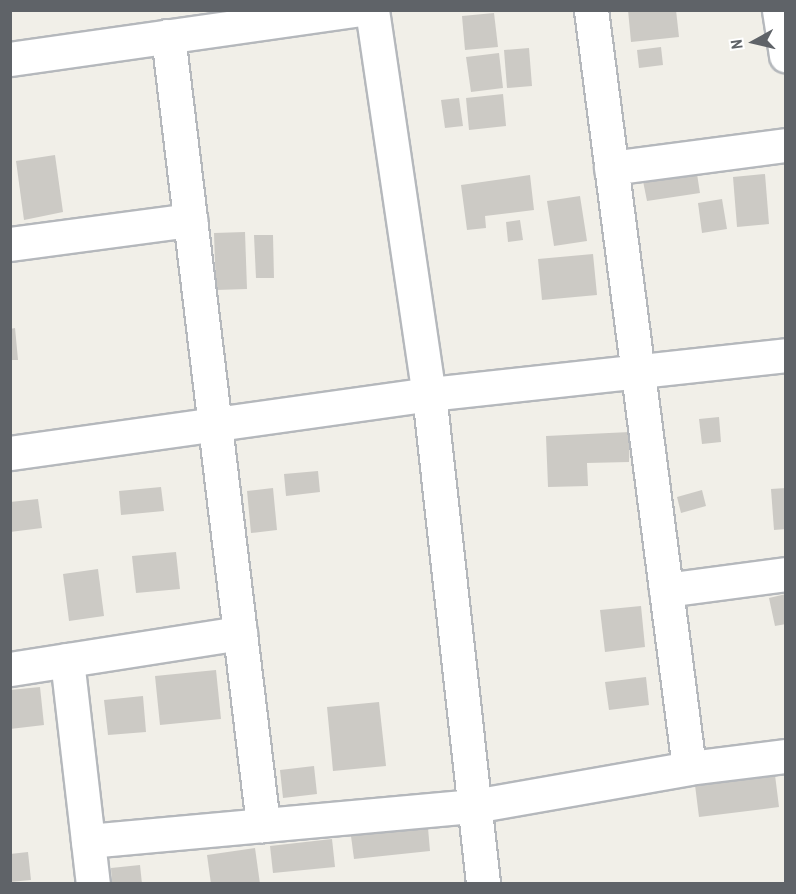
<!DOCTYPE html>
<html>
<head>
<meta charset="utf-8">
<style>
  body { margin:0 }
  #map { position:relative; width:796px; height:894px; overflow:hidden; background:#f1efe8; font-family:"Archivo Narrow",sans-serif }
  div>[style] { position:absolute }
  .building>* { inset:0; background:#cccac5 }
  .roads { filter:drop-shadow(2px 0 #b5b8bc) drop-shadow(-2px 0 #b5b8bc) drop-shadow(0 2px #b5b8bc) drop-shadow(0 -2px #b5b8bc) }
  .minor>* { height:33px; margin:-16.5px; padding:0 16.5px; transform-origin:16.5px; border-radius:16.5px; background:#fff }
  span { translate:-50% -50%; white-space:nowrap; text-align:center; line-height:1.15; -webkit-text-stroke:4.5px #fff; paint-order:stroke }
  .frame { position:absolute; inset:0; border:12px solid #5f6368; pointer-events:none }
  .north { position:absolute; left:724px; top:12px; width:60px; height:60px; -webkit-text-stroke:4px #fff; paint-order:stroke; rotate:262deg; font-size:16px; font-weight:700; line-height:24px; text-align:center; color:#5f6368 }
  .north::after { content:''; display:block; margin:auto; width:21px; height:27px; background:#5f6368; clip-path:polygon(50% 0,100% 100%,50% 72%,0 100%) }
</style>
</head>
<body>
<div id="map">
  <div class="building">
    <i style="clip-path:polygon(628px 10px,676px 10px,679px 37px,631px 42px)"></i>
    <i style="clip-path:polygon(494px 13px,498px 47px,465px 50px,462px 16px)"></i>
    <i style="clip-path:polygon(661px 47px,663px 65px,639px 68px,637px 50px)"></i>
    <i style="clip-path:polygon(529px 48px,532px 86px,507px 88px,504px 50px)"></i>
    <i style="clip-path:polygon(499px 53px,503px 88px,471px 92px,466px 57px)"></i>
    <i style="clip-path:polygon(503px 94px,506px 126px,469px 130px,466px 98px)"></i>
    <i style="clip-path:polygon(459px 98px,463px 126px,445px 128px,441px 100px)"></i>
    <i style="clip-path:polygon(55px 155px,63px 212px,24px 220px,16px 161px)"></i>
    <i style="clip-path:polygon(697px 174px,700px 193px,647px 201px,643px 181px)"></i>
    <i style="clip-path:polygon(765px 174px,769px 224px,737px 227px,733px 177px)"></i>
    <i style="clip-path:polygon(530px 175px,534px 210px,485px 216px,486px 228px,467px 230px,461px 185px)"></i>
    <i style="clip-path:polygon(580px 196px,587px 241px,554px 246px,547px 201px)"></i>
    <i style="clip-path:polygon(722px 199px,727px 229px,702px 233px,698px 203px)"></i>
    <i style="clip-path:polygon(520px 220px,523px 240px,508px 242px,506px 222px)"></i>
    <i style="clip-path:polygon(245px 232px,247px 289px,216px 290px,214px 233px)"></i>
    <i style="clip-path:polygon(254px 235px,273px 235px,274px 278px,256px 278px)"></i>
    <i style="clip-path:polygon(593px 254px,597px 295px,542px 300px,538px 259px)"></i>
    <i style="clip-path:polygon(15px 328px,18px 360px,10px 360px,10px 329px)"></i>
    <i style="clip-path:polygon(719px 417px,721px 442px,702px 444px,699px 419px)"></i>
    <i style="clip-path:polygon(630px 432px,629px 462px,587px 463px,588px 486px,548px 487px,546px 436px)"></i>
    <i style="clip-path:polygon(318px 471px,320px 492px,286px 496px,284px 474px)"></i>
    <i style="clip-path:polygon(161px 487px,164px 511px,121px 515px,119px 491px)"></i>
    <i style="clip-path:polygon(273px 488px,277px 530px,251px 533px,247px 491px)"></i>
    <i style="clip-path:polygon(786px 488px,786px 529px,774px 530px,771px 489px)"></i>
    <i style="clip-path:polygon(702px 490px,706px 506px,681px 513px,677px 497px)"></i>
    <i style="clip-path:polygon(38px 499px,42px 528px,10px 532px,10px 502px)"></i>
    <i style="clip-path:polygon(176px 552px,180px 589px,136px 593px,132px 556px)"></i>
    <i style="clip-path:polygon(98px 569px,104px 616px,69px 621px,63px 574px)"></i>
    <i style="clip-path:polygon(786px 594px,786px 624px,775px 626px,769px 598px)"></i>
    <i style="clip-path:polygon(641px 606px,645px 647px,605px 652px,600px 610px)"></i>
    <i style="clip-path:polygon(216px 670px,221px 719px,160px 725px,155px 676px)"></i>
    <i style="clip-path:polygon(646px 677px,649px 705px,609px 710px,605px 682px)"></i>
    <i style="clip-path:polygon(40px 687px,44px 725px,10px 729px,10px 690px)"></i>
    <i style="clip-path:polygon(143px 696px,146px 732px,108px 735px,104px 700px)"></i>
    <i style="clip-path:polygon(379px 702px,386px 766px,333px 771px,327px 707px)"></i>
    <i style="clip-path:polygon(314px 766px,317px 794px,283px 798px,280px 770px)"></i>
    <i style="clip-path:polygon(775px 775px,779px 807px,699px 817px,695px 785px)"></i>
    <i style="clip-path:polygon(428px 828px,430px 851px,354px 859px,351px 836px)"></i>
    <i style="clip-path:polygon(332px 839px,335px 867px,273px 873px,270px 846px)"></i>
    <i style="clip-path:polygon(255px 848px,260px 884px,211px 884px,207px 855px)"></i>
    <i style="clip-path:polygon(28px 852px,31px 880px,10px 882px,10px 854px)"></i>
    <i style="clip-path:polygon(140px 865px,142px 884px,112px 884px,111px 868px)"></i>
  </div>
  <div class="roads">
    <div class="minor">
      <i style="left:372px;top:10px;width:388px;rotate:81.6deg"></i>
      <i style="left:429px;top:394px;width:493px;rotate:83.7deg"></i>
      <i style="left:591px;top:10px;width:764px;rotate:82.63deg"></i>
      <i style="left:779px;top:10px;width:46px;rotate:81.2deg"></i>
      <i style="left:168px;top:36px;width:795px;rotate:83.13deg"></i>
      <i style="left:10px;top:59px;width:349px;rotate:-8.1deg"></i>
      <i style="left:611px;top:168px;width:177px;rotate:-7.5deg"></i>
      <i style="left:10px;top:244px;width:182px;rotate:-7.6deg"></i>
      <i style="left:10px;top:453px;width:423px;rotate:-8deg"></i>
      <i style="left:429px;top:394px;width:359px;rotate:-6.2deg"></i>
      <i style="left:666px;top:590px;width:121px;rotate:-7.6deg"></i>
      <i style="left:67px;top:660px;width:226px;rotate:83.4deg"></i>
      <i style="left:10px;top:669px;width:233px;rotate:-8.9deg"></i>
      <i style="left:88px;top:841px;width:388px;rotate:-5.2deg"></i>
      <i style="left:474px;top:806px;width:218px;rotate:-10deg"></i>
      <i style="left:689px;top:768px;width:98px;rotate:-7.1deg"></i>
    </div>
  </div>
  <div class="frame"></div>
  <div class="north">N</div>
</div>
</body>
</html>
